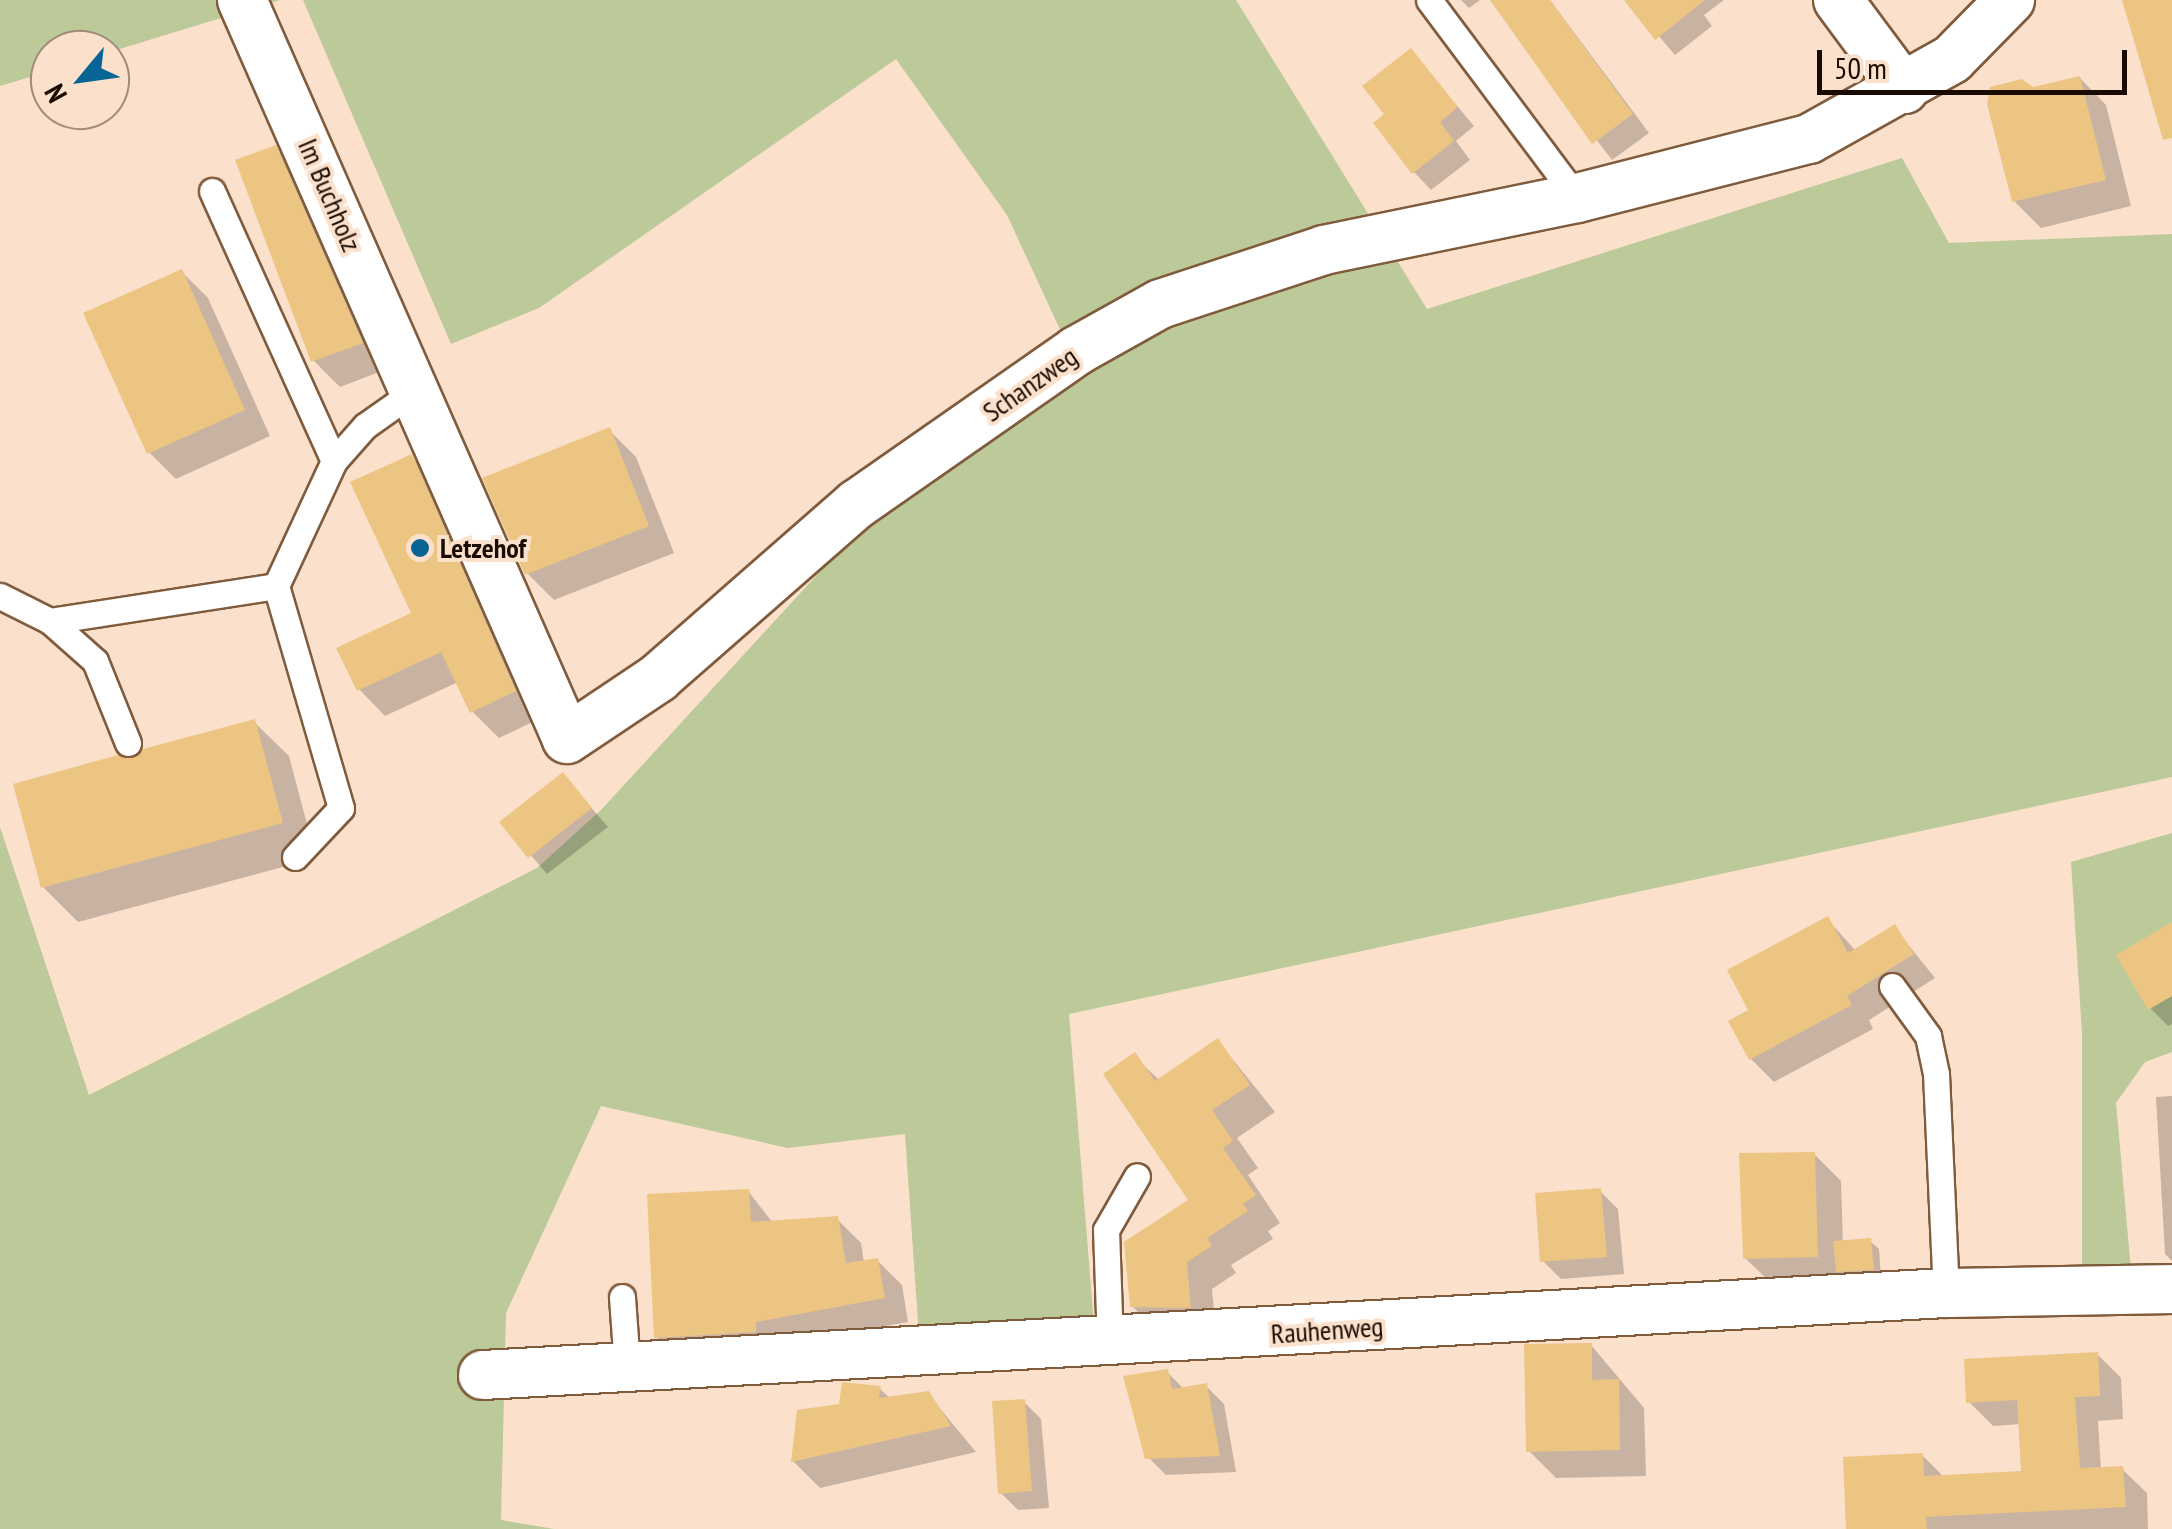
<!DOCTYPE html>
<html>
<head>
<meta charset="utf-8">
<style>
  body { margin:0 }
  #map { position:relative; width:2172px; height:1529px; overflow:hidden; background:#fbe0cc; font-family:"PT Sans Narrow",sans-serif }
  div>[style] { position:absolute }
  .green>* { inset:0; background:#bcc999 }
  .shadow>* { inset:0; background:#0003 }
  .building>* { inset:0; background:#ecc583 }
  .roads { filter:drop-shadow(2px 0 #805b3c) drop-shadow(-2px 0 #805b3c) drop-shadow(0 2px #805b3c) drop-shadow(0 -2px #805b3c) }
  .service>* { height:25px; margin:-12.5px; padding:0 12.5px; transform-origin:12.5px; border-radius:12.5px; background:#fff }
  .minor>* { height:48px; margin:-24px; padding:0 24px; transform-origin:24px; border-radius:24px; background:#fff }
  .dots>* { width:28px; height:28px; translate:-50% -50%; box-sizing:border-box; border:5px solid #fbe0cc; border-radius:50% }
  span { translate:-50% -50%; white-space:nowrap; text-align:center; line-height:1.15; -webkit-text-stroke:8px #fbe0cc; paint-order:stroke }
  .street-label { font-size:28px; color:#1a0b02 }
  .poi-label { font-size:28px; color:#1a0b02; font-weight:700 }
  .left { translate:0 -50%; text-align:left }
  .north { position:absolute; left:30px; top:30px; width:100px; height:100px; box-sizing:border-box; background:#fbe0cc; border:2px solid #a18b7b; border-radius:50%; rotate:241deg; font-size:28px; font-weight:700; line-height:40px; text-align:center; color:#1a0b02 }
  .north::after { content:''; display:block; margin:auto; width:35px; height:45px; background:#076494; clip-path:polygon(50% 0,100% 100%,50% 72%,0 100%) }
  .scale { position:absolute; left:1817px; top:50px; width:310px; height:45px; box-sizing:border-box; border:5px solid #1a0b02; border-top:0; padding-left:12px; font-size:30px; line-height:35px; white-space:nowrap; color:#1a0b02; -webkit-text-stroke:8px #fbe0cc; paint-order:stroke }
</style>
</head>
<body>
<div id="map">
  <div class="green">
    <i style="clip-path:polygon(0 0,280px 0,110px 52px,50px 50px,50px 71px,0 86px)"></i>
    <i style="clip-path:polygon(303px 0,1236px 0,1427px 309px,1902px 158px,1949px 243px,2172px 234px,2172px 777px,1069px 1014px,1094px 1325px,919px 1337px,905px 1134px,788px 1148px,601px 1106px,506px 1313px,501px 1520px,554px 1529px,0 1529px,0 827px,89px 1095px,537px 868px,601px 810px,872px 515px,1070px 351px,1007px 215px,896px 59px,539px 308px,451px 344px)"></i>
    <i style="clip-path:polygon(2172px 833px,2172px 1052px,2145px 1062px,2116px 1103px,2133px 1292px,2082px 1292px,2082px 1033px,2071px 862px)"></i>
  </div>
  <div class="shadow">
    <i style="clip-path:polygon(1461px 0,1480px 0,1469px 8px)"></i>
    <i style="clip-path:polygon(1490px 0,1550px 0,1649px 133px,1612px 160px)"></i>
    <i style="clip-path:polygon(1628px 0,1724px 0,1704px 15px,1712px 26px,1675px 55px)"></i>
    <i style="clip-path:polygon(1411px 51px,1474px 126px,1456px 141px,1470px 160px,1431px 190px,1414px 172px)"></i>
    <i style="clip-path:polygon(2080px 78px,2106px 105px,2131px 206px,2041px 228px,2014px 201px,2032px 90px)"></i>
    <i style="clip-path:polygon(275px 148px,302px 174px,387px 369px,340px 387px,314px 361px)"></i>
    <i style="clip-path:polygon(182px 272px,208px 298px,270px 436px,176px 479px,149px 452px)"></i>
    <i style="clip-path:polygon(609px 430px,636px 457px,674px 553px,554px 600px,527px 573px)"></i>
    <i style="clip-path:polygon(411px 457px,438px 483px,541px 718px,499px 738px,472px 711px,458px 682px,385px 716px,359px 689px,414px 614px)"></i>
    <i style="clip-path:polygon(254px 722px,289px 756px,316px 858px,78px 922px,43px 887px,134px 761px)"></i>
    <i style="clip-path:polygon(563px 775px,608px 827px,547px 874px,503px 823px)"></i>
    <i style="clip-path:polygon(1827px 919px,1856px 951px,1894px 927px,1935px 978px,1869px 1020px,1873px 1029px,1774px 1082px,1751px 1059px,1752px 1011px)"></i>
    <i style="clip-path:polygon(2172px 925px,2172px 1024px,2168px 1026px,2150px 1008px)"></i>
    <i style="clip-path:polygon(1218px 1041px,1275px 1112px,1237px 1138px,1258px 1168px,1248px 1175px,1280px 1223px,1268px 1231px,1273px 1239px,1231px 1265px,1236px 1273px,1212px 1289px,1216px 1333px,1159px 1333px,1132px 1306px,1191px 1201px,1134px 1056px,1160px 1081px)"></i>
    <i style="clip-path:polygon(2172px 1096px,2172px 1261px,2165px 1254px,2156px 1097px)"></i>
    <i style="clip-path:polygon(1814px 1154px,1841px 1181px,1843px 1243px,1870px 1241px,1879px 1249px,1881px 1277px,1772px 1284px,1745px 1258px)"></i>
    <i style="clip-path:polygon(748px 1191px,773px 1223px,837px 1219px,861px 1243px,864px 1263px,878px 1261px,902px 1285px,908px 1322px,681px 1361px,656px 1337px)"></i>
    <i style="clip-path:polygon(1600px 1191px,1618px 1209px,1624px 1274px,1561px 1279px,1543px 1261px)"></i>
    <i style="clip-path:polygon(1591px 1345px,1644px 1408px,1646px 1476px,1556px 1478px,1529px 1451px)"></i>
    <i style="clip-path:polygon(2097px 1354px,2121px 1378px,2123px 1419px,2098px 1421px,2101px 1470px,2122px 1469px,2147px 1493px,2148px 1529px,1849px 1529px,1922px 1455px,1944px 1477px,2024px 1473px,2021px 1424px,1993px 1426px,1969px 1402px)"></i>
    <i style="clip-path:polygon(1167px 1372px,1184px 1389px,1206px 1386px,1224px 1404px,1236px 1472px,1166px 1475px,1148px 1457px)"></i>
    <i style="clip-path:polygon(880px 1389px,891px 1399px,928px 1394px,976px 1452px,820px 1488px,793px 1461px,841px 1406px)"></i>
    <i style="clip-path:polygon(1024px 1402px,1041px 1419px,1049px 1508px,1018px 1510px,1000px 1492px)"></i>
  </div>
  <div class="building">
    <i style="clip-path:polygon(1490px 0,1550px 0,1633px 114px,1592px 144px)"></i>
    <i style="clip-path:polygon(1624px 0,1705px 0,1655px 40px)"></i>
    <i style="clip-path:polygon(2122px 0,2172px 0,2172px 138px,2163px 140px)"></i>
    <i style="clip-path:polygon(1411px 48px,1458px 107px,1440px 122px,1454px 141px,1412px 174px,1373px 123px,1384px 114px,1362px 86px)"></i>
    <i style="clip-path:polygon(2080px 76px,2106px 180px,2012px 202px,1987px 104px,1990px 87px,2022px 79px,2033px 87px)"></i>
    <i style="clip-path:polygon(276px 145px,363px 343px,311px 362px,235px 160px)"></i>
    <i style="clip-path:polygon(182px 269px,245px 410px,147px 454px,83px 313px)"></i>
    <i style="clip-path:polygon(610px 427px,649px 526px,525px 575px,482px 478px)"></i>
    <i style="clip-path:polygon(412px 454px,516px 691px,470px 713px,441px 652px,357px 691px,336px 648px,411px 613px,350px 482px)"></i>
    <i style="clip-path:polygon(255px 719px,283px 823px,41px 888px,13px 784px,118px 755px,133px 758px,143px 749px)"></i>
    <i style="clip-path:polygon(563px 772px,592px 808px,528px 858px,499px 822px)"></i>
    <i style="clip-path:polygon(1828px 916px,1848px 953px,1895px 924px,1914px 954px,1847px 996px,1852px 1005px,1749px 1060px,1728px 1021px,1748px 1010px,1727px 970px)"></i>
    <i style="clip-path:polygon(2172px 922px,2172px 996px,2148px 1010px,2116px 955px)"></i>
    <i style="clip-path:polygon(1218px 1038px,1250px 1085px,1212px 1110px,1233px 1141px,1223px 1148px,1256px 1195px,1243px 1204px,1248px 1211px,1207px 1238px,1212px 1246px,1187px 1262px,1191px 1308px,1130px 1307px,1124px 1242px,1188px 1200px,1103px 1074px,1135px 1052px,1155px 1081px)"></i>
    <i style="clip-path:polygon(1815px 1152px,1818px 1257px,1743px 1259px,1739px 1153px)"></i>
    <i style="clip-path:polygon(1601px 1188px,1607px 1257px,1540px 1262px,1535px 1193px)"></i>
    <i style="clip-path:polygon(749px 1189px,751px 1222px,838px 1216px,846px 1263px,878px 1258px,885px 1298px,756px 1322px,756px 1332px,654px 1338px,647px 1194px)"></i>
    <i style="clip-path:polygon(1871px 1238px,1874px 1270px,1836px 1272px,1833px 1241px)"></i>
    <i style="clip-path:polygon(1592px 1343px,1592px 1380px,1619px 1379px,1620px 1450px,1526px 1452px,1524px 1344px)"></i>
    <i style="clip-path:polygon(2098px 1352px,2100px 1396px,2075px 1397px,2080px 1468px,2123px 1466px,2126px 1507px,1926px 1517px,1927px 1529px,1846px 1529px,1843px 1457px,1923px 1453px,1924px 1476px,2021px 1471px,2017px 1400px,1966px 1403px,1964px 1359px)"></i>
    <i style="clip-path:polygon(1168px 1369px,1172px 1389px,1207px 1383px,1220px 1456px,1145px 1459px,1123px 1376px)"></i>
    <i style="clip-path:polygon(842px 1382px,881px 1386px,879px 1398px,929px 1391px,951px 1426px,791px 1462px,797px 1410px,839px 1404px)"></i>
    <i style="clip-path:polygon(1025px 1399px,1032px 1491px,998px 1494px,992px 1401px)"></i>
  </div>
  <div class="roads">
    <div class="service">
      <i style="left:1429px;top:0;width:247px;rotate:53.2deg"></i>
      <i style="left:212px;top:191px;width:296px;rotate:65.7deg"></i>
      <i style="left:0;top:596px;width:56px;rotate:26.6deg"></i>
      <i style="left:128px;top:743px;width:88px;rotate:-111.9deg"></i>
      <i style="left:95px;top:661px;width:60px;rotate:-138.4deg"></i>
      <i style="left:50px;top:621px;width:229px;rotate:-8.8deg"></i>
      <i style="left:295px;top:857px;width:67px;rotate:-46.8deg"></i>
      <i style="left:341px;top:808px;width:231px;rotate:-106.3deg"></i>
      <i style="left:276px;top:586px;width:138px;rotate:-65.1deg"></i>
      <i style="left:334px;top:461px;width:47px;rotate:-48.5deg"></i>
      <i style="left:365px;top:426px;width:59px;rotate:-35.3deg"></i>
      <i style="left:1892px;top:986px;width:62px;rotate:54.2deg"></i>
      <i style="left:1928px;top:1036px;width:39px;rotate:78deg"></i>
      <i style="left:1936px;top:1074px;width:219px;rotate:87.4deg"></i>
      <i style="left:622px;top:1297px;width:70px;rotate:85.9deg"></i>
      <i style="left:1110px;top:1344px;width:114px;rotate:-92deg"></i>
      <i style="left:1106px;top:1230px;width:62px;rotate:-60.1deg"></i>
    </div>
    <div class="minor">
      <i style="left:242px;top:0;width:807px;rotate:66.26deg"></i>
      <i style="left:567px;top:739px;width:110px;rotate:-33.8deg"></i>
      <i style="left:658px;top:678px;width:264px;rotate:-41.2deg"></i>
      <i style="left:857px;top:504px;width:267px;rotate:-34.9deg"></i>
      <i style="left:1076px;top:351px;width:96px;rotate:-29.2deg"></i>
      <i style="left:1160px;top:304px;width:173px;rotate:-18.2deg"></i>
      <i style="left:1324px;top:250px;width:258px;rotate:-11.6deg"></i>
      <i style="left:1577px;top:198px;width:239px;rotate:-14.3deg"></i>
      <i style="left:1809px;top:139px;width:164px;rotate:-29.2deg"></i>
      <i style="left:1952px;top:59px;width:83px;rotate:-45.5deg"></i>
      <i style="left:1838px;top:0;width:111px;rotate:53.4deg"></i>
      <i style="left:483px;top:1375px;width:1465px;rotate:-3.21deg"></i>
      <i style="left:1946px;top:1293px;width:226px;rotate:-1deg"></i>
    </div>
  </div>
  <div class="dots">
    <i style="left:420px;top:548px;background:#076494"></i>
  </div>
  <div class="street-label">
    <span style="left:330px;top:195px;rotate:67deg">Im Buchholz</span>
    <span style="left:1030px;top:384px;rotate:-35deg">Schanzweg</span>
    <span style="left:1327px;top:1330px;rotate:-4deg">Rauhenweg</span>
  </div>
  <div class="poi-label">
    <span class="left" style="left:440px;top:548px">Letzehof</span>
  </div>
  <div class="north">N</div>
  <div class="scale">50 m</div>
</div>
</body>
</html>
